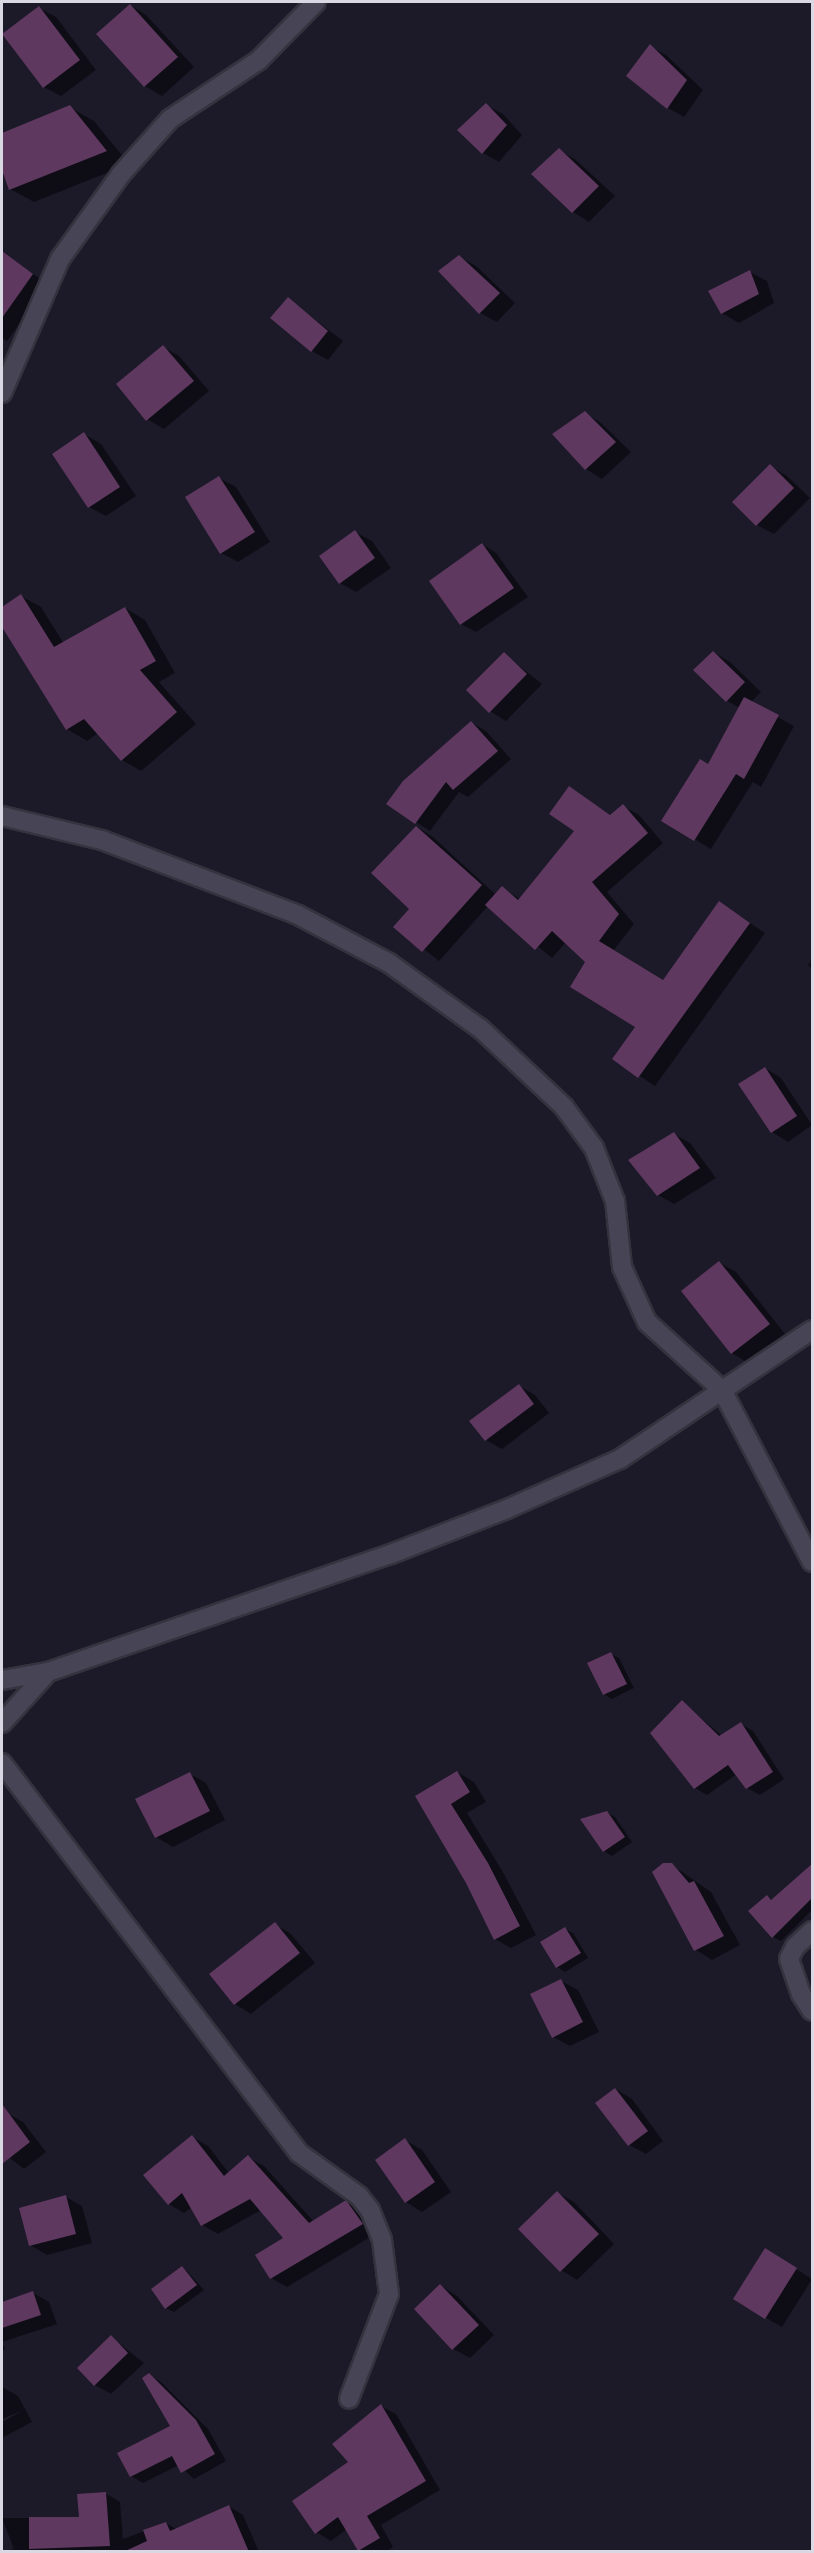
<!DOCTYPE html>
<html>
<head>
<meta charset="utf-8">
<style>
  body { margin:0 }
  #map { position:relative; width:814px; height:2553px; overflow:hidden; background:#1c1928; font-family:"Source Serif 4",serif }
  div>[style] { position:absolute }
  .shadow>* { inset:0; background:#0007 }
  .building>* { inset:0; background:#5e385f }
  .roads { filter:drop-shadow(2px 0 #35333e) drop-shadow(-2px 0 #35333e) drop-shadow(0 2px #35333e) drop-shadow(0 -2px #35333e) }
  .minor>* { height:18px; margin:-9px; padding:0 9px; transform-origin:9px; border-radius:9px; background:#474456 }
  span { translate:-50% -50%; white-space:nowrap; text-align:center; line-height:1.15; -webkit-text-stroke:4.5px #1c1928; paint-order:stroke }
  .frame { position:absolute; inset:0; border:3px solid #dad8e3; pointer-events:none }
</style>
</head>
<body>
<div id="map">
  <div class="shadow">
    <i style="clip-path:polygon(130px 5px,146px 15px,194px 67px,162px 96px,145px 86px,98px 34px)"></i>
    <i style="clip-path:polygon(39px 8px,56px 17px,96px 70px,61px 96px,44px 87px)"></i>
    <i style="clip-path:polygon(650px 46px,666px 55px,703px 90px,684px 117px,668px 108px)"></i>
    <i style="clip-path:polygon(486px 105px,503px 114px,522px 135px,499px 162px,483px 153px)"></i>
    <i style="clip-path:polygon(69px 107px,94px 121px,129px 164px,34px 202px,10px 189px,2px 166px,2px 135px)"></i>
    <i style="clip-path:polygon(559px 150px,576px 160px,615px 196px,589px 222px,573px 212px)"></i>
    <i style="clip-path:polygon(460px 257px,476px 266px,515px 303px,497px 322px,480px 313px,441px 272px)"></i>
    <i style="clip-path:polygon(9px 258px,48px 284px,7px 341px,2px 338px,2px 268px)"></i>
    <i style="clip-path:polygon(750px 272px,767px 281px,774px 303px,739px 323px,722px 313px)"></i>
    <i style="clip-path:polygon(288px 299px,343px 341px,328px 360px,312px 351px)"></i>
    <i style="clip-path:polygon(163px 347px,179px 356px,209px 391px,164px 429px,147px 419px)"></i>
    <i style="clip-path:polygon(585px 413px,601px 423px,631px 452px,602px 479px,586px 469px)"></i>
    <i style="clip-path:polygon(84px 434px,101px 444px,136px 496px,106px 516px,89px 507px)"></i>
    <i style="clip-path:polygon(770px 466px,787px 476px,810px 498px,774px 534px,757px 525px,735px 502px)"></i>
    <i style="clip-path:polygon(219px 478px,236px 487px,270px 542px,238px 562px,221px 553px)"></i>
    <i style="clip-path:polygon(355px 532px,372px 541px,391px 568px,356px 592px,340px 583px)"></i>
    <i style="clip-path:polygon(482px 544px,496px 553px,528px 597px,476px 632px,461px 624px)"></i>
    <i style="clip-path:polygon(21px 596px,41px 607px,64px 644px,125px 608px,145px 620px,175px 673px,159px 682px,196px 724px,141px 771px,122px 760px,98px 733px,87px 741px,67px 729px,2px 624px,2px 608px)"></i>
    <i style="clip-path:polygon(713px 652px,730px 662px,761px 692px,751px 702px,794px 726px,761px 787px,753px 782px,711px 849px,663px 820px,709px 766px,740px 708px,727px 701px)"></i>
    <i style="clip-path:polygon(504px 654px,542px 684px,506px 721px,490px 711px)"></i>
    <i style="clip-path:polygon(472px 723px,486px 731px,511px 759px,468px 797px,459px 792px,430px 831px,388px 804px)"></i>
    <i style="clip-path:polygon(569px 788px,612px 816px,623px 806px,639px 815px,663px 843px,607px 892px,634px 924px,613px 951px,664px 982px,735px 913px,765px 933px,655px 1086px,614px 1059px,637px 1026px,587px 962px,566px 942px,552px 958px,488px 906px,439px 961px,396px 927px,411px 909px,417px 827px,433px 837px,496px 895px,502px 888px,520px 899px,576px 831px)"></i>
    <i style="clip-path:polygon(812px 959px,812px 969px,808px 965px)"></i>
    <i style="clip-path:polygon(765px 1068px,781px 1078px,812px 1125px,788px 1142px,772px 1132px)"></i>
    <i style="clip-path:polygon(674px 1134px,690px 1143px,716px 1178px,674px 1204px,658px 1195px)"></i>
    <i style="clip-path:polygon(720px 1263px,736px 1272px,785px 1334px,748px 1363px,732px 1353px)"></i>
    <i style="clip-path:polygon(519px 1386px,535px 1395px,549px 1413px,502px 1449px,486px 1440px)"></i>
    <i style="clip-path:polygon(611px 1654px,619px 1658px,634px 1688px,612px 1699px,604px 1694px)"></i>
    <i style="clip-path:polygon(682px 1702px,722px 1736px,741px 1724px,753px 1731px,784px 1779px,760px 1795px,747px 1788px,737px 1774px,707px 1795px,695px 1788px)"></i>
    <i style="clip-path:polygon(457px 1772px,474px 1782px,486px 1802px,467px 1813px,504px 1874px,536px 1935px,511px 1948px,495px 1939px,467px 1882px,417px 1796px)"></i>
    <i style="clip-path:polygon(190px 1774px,206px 1783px,225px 1820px,173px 1847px,156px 1837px)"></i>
    <i style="clip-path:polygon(606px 1812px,615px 1817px,632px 1842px,612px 1856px,604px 1851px)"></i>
    <i style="clip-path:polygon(672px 1865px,711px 1892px,740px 1945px,712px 1960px,696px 1950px)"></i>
    <i style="clip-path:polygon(812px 1867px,812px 1910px,781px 1941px,773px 1937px,767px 1897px,773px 1900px)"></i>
    <i style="clip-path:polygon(275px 1924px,291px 1934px,315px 1963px,251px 2014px,235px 2004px)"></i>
    <i style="clip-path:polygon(565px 1929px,573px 1933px,588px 1958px,565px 1972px,557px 1967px)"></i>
    <i style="clip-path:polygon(561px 1981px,578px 1990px,599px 2032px,570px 2046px,553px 2037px)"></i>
    <i style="clip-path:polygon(616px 2089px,632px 2099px,663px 2141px,646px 2154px,629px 2145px)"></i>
    <i style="clip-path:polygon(7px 2113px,23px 2122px,46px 2152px,24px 2169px,2px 2152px,2px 2117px)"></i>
    <i style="clip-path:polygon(192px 2137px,208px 2146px,229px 2173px,248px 2157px,264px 2166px,314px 2222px,346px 2202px,362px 2211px,377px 2233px,287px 2287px,271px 2278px,286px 2238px,261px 2210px,218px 2234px,202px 2225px,192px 2207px,184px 2213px,169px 2204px)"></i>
    <i style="clip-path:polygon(405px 2140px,422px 2150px,451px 2192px,422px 2212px,406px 2202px)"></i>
    <i style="clip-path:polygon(558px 2193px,574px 2202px,614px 2244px,577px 2280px,561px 2270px)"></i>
    <i style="clip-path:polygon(66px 2197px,82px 2206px,92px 2243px,47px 2255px,30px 2245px)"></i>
    <i style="clip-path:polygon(782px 2260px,812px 2279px,782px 2327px,766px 2318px)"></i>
    <i style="clip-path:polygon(183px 2267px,204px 2290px,174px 2312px,166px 2308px)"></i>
    <i style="clip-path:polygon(441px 2286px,457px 2296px,494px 2335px,470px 2358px,453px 2349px)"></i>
    <i style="clip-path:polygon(33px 2293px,49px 2302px,57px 2324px,2px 2342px,5px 2349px,2px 2351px,2px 2303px)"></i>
    <i style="clip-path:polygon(111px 2337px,144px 2363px,111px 2394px,95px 2385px)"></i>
    <i style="clip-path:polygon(149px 2375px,161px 2382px,208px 2429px,226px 2461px,194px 2479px,179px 2465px,143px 2483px,131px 2476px,172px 2427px)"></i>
    <i style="clip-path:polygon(2px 2387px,18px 2396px,32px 2422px,2px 2438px,2px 2422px,24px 2410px,2px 2419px)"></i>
    <i style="clip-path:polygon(381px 2406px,396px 2414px,440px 2490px,381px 2525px,393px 2547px,385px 2552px,361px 2552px,347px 2529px,331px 2541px,316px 2532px)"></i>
    <i style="clip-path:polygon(105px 2493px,120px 2502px,123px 2539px,166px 2523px,176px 2529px,228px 2506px,243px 2515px,259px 2552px,2px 2552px,14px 2549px,2px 2518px,80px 2518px)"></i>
  </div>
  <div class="building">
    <i style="clip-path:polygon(130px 4px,178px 57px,144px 87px,96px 34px)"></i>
    <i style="clip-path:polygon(39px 6px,80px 60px,43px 88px,2px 34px)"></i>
    <i style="clip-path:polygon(650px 44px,687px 80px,667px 109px,626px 76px)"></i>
    <i style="clip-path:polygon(486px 103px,507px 125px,482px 154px,457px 130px)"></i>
    <i style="clip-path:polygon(70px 105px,107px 151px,9px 190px,2px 170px,2px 133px)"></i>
    <i style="clip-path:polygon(559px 148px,599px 186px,572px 213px,531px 174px)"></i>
    <i style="clip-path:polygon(2px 251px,33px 274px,2px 318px)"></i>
    <i style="clip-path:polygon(459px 255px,500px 293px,479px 314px,438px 271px)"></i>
    <i style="clip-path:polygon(750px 270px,759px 294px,721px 314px,708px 291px)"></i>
    <i style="clip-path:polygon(288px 297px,328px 331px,311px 352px,270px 318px)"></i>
    <i style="clip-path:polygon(163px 345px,194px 381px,146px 421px,116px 384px)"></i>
    <i style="clip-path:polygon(585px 411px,616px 442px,585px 470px,552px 434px)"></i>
    <i style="clip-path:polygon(84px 432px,120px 487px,88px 508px,52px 454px)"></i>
    <i style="clip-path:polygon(770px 464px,794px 488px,756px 526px,732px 502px)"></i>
    <i style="clip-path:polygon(219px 476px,255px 532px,220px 554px,185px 497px)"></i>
    <i style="clip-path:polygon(355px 530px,375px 558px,339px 584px,319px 556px)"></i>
    <i style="clip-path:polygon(482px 543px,514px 588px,460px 625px,429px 581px)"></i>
    <i style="clip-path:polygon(21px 594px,54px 647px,125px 607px,156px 661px,140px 670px,177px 712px,121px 761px,84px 719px,66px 730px,2px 627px,2px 607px)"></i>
    <i style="clip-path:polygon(713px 651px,745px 682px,726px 702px,693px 670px)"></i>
    <i style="clip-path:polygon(504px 652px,527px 674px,489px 713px,466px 690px)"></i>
    <i style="clip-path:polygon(744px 697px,779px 715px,744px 779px,736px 774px,694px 841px,661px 821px,700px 759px,708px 764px)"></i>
    <i style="clip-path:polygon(471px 721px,498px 751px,453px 790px,446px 782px,415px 824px,386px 804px,403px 781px)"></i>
    <i style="clip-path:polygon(569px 786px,610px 815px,623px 804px,648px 833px,592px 882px,619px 914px,599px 941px,663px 980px,719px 901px,750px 923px,638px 1078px,612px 1059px,635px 1027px,570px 987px,585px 962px,552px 931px,535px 950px,485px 905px,502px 886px,518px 900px,574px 831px,549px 814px)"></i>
    <i style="clip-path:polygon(416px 826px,482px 885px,422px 952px,393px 927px,409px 909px,371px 873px)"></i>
    <i style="clip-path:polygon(765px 1067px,797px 1116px,771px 1133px,738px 1084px)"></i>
    <i style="clip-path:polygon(674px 1132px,700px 1168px,657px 1196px,628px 1160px)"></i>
    <i style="clip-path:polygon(719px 1261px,770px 1324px,731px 1354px,681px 1291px)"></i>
    <i style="clip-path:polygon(519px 1384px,534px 1404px,485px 1441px,469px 1421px)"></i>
    <i style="clip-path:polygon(611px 1652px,627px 1684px,603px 1695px,587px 1663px)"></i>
    <i style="clip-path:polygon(682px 1700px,719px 1736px,741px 1722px,773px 1772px,746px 1789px,728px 1765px,694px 1789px,650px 1733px)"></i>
    <i style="clip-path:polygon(457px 1771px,470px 1792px,451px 1804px,488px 1863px,520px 1926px,494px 1940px,466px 1883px,415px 1796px)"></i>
    <i style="clip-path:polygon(190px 1772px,210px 1811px,155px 1838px,135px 1799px)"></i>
    <i style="clip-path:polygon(607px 1811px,625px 1837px,603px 1852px,580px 1819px)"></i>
    <i style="clip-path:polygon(663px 1863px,672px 1863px,689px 1883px,694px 1881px,724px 1936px,694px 1951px,652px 1872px)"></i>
    <i style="clip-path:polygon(813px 1863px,813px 1897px,772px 1938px,748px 1911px,767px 1895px,771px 1900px)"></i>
    <i style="clip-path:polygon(275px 1922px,300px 1953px,234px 2005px,209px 1974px)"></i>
    <i style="clip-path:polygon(565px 1927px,581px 1953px,556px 1968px,540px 1942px)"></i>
    <i style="clip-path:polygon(561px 1979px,583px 2022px,552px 2038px,530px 1994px)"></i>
    <i style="clip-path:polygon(615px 2088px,648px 2131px,628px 2146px,595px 2103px)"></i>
    <i style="clip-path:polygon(2px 2104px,30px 2142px,2px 2164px)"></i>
    <i style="clip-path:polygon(192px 2135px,224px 2176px,248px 2155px,309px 2223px,346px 2200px,363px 2224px,270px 2279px,255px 2255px,283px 2238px,250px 2199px,201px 2226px,182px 2193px,168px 2205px,143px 2175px)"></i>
    <i style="clip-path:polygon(405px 2138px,435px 2182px,405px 2203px,375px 2160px)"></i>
    <i style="clip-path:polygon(557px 2191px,599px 2234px,560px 2272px,518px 2229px)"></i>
    <i style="clip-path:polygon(66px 2195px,76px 2234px,29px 2246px,19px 2208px)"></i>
    <i style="clip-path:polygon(765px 2248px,797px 2268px,765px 2319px,733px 2299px)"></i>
    <i style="clip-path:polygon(182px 2266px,197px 2285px,165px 2309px,151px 2289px)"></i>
    <i style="clip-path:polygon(440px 2284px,479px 2325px,452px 2350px,414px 2309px)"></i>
    <i style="clip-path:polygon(33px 2291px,41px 2315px,2px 2328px,2px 2302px)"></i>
    <i style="clip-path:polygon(111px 2335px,128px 2353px,94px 2386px,77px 2368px)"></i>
    <i style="clip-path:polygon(149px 2373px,196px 2420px,215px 2454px,181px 2473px,172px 2456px,130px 2477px,117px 2453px,170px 2426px,142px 2378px)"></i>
    <i style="clip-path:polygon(381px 2404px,426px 2481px,367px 2516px,380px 2538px,358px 2551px,338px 2517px,315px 2534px,292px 2501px,348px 2462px,332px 2444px)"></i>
    <i style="clip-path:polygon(106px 2492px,110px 2546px,29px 2549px,29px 2517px,79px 2517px,77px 2494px)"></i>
    <i style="clip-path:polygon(229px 2505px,249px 2552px,123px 2552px,147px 2541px,143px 2530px,166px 2522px,170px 2531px)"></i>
  </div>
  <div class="roads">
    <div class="minor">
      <i style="left:2px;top:393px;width:146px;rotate:-66.6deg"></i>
      <i style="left:60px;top:259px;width:105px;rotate:-54.3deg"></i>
      <i style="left:121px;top:174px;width:74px;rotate:-48.3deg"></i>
      <i style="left:170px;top:119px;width:107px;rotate:-33.5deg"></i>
      <i style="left:259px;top:60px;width:81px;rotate:-45.5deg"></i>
      <i style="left:2px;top:816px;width:103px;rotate:13.5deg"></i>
      <i style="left:102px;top:840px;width:210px;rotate:20.9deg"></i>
      <i style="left:298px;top:915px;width:103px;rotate:27.8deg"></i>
      <i style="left:389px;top:963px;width:113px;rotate:35.7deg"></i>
      <i style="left:481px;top:1029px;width:114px;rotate:43.2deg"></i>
      <i style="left:564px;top:1107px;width:51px;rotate:53.8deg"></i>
      <i style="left:594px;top:1148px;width:57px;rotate:68.4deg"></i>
      <i style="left:615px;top:1201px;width:66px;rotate:83.9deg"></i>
      <i style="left:622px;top:1267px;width:60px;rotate:65.6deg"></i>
      <i style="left:647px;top:1322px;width:101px;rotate:42.2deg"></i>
      <i style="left:722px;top:1390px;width:194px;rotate:62.4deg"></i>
      <i style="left:2px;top:1680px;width:47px;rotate:-9.9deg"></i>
      <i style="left:48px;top:1672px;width:363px;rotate:-19deg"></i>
      <i style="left:391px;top:1554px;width:124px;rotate:-21.2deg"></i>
      <i style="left:507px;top:1509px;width:124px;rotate:-23.9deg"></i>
      <i style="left:620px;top:1459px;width:231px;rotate:-33.9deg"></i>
      <i style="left:2px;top:1723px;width:69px;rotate:-48deg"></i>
      <i style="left:2px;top:1763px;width:490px;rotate:52.7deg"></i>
      <i style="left:299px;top:2153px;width:74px;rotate:35.6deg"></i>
      <i style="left:359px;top:2196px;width:18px;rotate:52deg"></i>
      <i style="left:370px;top:2210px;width:32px;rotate:68deg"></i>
      <i style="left:382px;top:2240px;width:54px;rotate:82.6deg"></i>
      <i style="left:389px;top:2294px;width:112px;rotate:110.9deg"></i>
      <i style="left:812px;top:1931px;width:23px;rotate:137deg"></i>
      <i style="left:795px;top:1947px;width:13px;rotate:117deg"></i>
      <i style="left:789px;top:1959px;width:37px;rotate:71deg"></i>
      <i style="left:801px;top:1994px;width:20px;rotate:57deg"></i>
    </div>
  </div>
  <div class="frame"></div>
</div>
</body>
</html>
